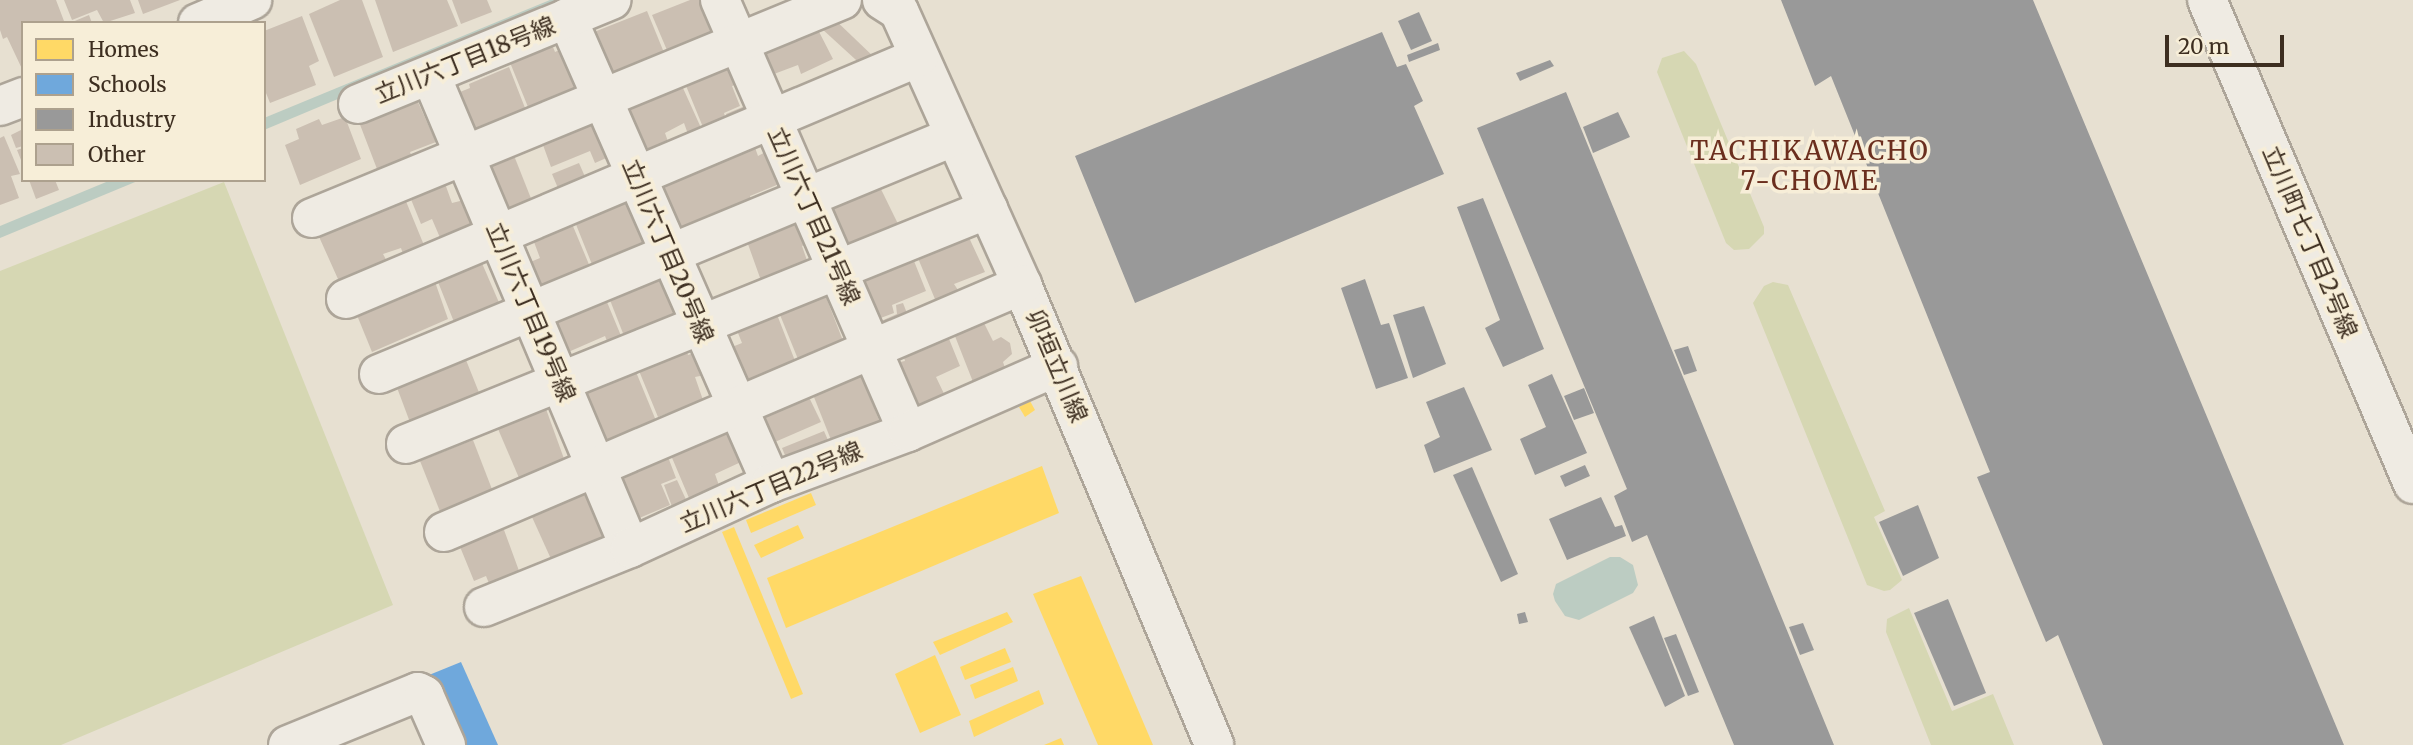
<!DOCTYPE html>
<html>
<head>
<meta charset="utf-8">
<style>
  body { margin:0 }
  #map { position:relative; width:2413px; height:745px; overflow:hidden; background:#e7e0d1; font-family:Merriweather,"Noto Sans JP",serif }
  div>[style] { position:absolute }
  .green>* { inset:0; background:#d6d7b3 }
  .water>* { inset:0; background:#bcccc2 }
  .homes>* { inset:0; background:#ffd966 }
  .schools>* { inset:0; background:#6fa8dc }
  .industry>* { inset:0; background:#999 }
  .building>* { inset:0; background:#cbbfb2 }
  .roads { filter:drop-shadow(2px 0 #ada599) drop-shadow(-2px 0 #ada599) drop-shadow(0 2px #ada599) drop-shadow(0 -2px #ada599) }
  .minor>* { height:38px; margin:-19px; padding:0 19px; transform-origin:19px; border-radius:19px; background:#efebe3 }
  span { translate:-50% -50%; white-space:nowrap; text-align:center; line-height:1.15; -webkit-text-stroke:7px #f7eed8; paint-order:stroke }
  .street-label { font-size:24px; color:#3d2e20 }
  .neighbourhood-label { font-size:26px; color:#6b2e1e; letter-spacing:2px }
  .legend { position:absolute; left:21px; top:21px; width:245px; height:161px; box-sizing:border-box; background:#f7eed8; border:2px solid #ada18e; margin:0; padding:9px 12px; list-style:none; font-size:21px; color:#3d2e20 }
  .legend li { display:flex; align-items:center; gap:14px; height:35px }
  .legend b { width:35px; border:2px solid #ada18e }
  .scale { position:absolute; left:2165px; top:35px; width:119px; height:32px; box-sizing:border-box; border:4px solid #3d2e20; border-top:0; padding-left:9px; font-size:21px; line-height:24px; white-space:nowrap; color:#3d2e20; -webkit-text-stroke:5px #f7eed8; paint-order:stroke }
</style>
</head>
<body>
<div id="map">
  <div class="green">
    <i style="clip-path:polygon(1684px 51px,1696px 64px,1764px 227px,1764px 234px,1749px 249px,1734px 250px,1726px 243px,1657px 72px,1662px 58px)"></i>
    <i style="clip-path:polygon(224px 182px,393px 605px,61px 745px,0 745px,0 271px)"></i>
    <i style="clip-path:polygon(1773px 282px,1788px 285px,1885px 511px,1874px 517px,1902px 580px,1890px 590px,1884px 591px,1867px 585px,1753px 303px,1764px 286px)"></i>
    <i style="clip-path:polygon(1909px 608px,1952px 711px,1993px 694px,2014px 745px,1931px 745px,1886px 632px,1887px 619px)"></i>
  </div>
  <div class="water">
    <i style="clip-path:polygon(550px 0,574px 0,264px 130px,264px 118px)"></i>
    <i style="clip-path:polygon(111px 180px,140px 180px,0 238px,0 226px)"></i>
    <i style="clip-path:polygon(1610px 557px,1620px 557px,1633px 565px,1638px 585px,1633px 593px,1579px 620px,1565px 616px,1555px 601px,1553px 594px,1556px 584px)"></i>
  </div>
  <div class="homes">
    <i style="clip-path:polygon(1030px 401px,1035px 410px,1025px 417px,1019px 407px)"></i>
    <i style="clip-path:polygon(1042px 466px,1059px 513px,786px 628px,767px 578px)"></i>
    <i style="clip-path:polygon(811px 493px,816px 505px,751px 533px,746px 520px)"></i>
    <i style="clip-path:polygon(798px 525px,804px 538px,761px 558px,754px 545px)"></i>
    <i style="clip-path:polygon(734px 527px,803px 694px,791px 699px,722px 532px)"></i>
    <i style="clip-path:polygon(1081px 576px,1153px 745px,1098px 745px,1033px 594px)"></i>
    <i style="clip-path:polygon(1007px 612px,1013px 622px,940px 655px,933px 642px)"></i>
    <i style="clip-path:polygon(1005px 648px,1011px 662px,965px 680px,960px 667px)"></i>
    <i style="clip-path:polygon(935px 655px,961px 715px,920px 733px,895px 674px)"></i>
    <i style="clip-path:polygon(1013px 667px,1018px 681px,975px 699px,970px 685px)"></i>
    <i style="clip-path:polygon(1039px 690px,1044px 704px,974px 737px,969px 721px)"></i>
    <i style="clip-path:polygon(1061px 738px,1064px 745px,1044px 745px)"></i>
  </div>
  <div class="schools">
    <i style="clip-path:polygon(461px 662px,498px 745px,460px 745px,429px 675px)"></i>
  </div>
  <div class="industry">
    <i style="clip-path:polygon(1781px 0,2033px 0,2344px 745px,2103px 745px,2058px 635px,2046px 642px,1977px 477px,1990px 472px,1831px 76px,1815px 86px)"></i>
    <i style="clip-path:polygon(1419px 12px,1432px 41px,1411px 50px,1398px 21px)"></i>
    <i style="clip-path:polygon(1382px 32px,1397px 67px,1406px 64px,1423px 101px,1414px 106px,1444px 174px,1135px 303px,1075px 156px)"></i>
    <i style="clip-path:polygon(1438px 43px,1440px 50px,1409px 62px,1407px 55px)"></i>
    <i style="clip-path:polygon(1550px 60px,1554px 66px,1520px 81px,1516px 73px)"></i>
    <i style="clip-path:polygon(1566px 92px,1834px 745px,1734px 745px,1647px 535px,1632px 542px,1614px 496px,1627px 489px,1477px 128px)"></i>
    <i style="clip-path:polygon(1618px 112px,1630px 137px,1593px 153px,1583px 127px)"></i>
    <i style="clip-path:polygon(1483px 198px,1544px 349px,1503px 367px,1485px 328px,1500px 320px,1457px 207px)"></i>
    <i style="clip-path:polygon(1365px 279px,1381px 325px,1389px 323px,1408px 378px,1376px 389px,1341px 288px)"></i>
    <i style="clip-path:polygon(1424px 306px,1446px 364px,1413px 378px,1393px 315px)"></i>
    <i style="clip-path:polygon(1688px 346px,1697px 371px,1684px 375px,1674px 350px)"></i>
    <i style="clip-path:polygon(1552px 374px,1587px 453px,1535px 475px,1520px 439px,1546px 427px,1528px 385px)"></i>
    <i style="clip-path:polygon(1464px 387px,1492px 450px,1434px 473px,1424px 445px,1440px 437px,1426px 402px)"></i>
    <i style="clip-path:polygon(1584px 388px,1594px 413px,1574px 420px,1564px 396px)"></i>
    <i style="clip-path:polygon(1585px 465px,1590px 476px,1565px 487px,1560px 476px)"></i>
    <i style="clip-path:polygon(1472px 467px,1518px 574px,1501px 582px,1453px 475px)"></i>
    <i style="clip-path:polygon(1601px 497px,1615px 527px,1622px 525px,1626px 536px,1567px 560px,1549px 519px)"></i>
    <i style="clip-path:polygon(1918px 505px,1939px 558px,1903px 576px,1879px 522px)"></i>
    <i style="clip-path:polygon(1948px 599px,1986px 693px,1954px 706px,1914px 613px)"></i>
    <i style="clip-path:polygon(1525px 612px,1528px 622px,1519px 624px,1517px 614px)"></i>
    <i style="clip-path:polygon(1654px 616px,1685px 696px,1665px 707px,1629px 627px)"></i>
    <i style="clip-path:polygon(1803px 623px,1814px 650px,1800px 655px,1789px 627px)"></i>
    <i style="clip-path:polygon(1676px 634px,1699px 692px,1688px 696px,1664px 638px)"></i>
  </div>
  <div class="building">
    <i style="clip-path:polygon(0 0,56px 0,64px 21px,23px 23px,23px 71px,7px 37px,3px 39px,0 30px)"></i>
    <i style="clip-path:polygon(64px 0,130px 0,135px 13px,104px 23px,97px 10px,72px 20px)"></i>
    <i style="clip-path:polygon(138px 0,180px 0,143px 14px)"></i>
    <i style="clip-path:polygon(340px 0,362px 0,383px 57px,334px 77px,309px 14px)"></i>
    <i style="clip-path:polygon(375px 0,447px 0,458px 26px,393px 52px)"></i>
    <i style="clip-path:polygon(452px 0,487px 0,492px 12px,461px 24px)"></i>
    <i style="clip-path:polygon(690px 0,709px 0,726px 40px,672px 62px,652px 15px)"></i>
    <i style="clip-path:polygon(647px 11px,665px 55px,611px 76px,594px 32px)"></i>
    <i style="clip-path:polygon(89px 15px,92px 23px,70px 23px)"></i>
    <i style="clip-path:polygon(830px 15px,876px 59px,867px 70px,821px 28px)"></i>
    <i style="clip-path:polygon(302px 16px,319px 61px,309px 66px,316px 85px,270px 103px,264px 88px,264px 31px)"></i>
    <i style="clip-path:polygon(814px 22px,833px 59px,801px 74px,798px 65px,774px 74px,760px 44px)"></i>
    <i style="clip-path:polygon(551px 42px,555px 52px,568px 46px,585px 90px,530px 112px,509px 60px)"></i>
    <i style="clip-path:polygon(734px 54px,744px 82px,732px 86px,740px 106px,724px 113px,728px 127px,707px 137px,682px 76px)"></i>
    <i style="clip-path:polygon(505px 58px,508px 65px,476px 79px,472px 70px)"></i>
    <i style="clip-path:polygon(509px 67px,527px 113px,474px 135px,455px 94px,470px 88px,469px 84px)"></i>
    <i style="clip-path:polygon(678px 77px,702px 130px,689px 137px,684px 123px,665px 133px,672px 153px,650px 162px,623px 101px)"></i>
    <i style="clip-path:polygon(417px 100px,436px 142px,410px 152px,416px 168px,382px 182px,359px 122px)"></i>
    <i style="clip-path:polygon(752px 103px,730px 127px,726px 114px)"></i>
    <i style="clip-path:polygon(594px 112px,613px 155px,595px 163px,590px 151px,551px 167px,539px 134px)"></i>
    <i style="clip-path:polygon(345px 117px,361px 159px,300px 185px,285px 145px,299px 139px,296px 129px,319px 119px,322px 125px)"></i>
    <i style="clip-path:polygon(21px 130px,23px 146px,16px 148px,11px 135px)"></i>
    <i style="clip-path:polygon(4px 136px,20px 174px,11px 176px,19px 198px,0 205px,0 138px)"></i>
    <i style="clip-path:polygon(752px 139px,758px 156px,771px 149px,784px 182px,750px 196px,753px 206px,682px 235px,658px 177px)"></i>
    <i style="clip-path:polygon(23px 148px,23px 165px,17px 150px)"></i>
    <i style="clip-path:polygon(513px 153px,536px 211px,506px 223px,484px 164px)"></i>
    <i style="clip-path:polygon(579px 163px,590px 188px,563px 200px,552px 174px)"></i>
    <i style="clip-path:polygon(443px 178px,452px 203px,464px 200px,478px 233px,444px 247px,432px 219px,421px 224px,408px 192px)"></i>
    <i style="clip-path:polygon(29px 180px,55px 180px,59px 190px,36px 199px)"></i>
    <i style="clip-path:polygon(877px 181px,901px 230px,850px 253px,827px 203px)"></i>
    <i style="clip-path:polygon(403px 194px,428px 255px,406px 263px,401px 248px,383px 254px,390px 267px,342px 288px,316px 230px)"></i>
    <i style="clip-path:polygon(626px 196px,649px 249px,595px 272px,573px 217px)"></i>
    <i style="clip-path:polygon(795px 212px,808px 243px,802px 246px,810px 269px,764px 289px,744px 233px)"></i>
    <i style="clip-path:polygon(570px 219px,593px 274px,543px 295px,528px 263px,540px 258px,531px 234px)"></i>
    <i style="clip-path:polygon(965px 229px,985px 272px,954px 284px,960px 293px,937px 304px,915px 251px)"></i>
    <i style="clip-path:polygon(910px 251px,926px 291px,892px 305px,894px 313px,878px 319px,857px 273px)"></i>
    <i style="clip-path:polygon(478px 254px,504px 314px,458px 332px,434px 272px)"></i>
    <i style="clip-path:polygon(659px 277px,676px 319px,626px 341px,606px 290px)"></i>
    <i style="clip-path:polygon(434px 279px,448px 319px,372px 352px,352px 303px)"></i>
    <i style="clip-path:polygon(602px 290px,624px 343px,610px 349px,605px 336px,566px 353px,549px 312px)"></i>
    <i style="clip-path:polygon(824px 292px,847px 351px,802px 369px,778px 310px)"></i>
    <i style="clip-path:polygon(903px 303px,910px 321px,884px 332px,879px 322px,897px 314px,896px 305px)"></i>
    <i style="clip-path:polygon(776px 312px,799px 371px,746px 394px,732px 363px,739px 361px,732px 347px,742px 343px,736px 328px)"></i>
    <i style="clip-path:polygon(980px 315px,993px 341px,1001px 337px,1010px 343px,1012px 354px,1003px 362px,1007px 374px,975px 387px,951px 326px)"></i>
    <i style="clip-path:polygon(945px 329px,960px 366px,936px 377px,948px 402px,916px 413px,895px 363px,905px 361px,901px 348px)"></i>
    <i style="clip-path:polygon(685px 345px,688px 355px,697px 352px,705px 375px,695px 377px,703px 400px,658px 417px,637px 366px)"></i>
    <i style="clip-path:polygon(464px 355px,484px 405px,414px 433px,393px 377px)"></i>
    <i style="clip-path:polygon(634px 367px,659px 428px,605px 446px,579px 389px)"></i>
    <i style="clip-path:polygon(858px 368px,881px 425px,833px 445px,810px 387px)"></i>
    <i style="clip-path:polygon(806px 391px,821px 422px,768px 445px,755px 414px)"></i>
    <i style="clip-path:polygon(546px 409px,567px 467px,522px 485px,498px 429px)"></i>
    <i style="clip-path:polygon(725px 423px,741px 462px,715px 474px,722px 494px,692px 505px,667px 446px)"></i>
    <i style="clip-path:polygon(824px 431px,831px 447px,789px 465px,782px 448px)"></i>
    <i style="clip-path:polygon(473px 440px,495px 497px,443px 519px,420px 461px)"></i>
    <i style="clip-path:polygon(665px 449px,676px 478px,661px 484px,670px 505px,637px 519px,615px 467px)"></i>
    <i style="clip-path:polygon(677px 480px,689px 506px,674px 512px,664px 485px)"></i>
    <i style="clip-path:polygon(587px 489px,611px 544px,551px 559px,527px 506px)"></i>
    <i style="clip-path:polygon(500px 519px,522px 579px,492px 591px,486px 576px,474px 581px,456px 537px)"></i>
  </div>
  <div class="roads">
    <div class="minor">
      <i style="left:720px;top:0;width:471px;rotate:66.5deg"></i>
      <i style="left:882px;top:0;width:20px;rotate:33deg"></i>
      <i style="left:899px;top:11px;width:300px;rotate:65.8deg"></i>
      <i style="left:1022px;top:285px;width:498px;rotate:67.3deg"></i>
      <i style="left:2207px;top:0;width:526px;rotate:66.94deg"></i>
      <i style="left:567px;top:18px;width:508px;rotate:66.31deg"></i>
      <i style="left:198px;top:23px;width:59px;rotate:-23.1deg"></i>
      <i style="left:431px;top:76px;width:512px;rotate:67.14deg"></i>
      <i style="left:358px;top:104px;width:274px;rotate:-22.3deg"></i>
      <i style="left:0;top:106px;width:25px;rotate:-21deg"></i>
      <i style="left:312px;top:218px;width:573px;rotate:-22.36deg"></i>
      <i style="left:346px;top:299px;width:622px;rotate:-22.9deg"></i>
      <i style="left:379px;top:374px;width:623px;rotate:-22.45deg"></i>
      <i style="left:406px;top:444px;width:628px;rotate:-21.99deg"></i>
      <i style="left:444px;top:532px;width:629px;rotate:-23.14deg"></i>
      <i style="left:484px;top:607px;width:157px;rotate:-22deg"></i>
      <i style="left:630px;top:548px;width:155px;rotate:-24.7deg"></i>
      <i style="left:771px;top:483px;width:146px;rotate:-20.4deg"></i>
      <i style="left:908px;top:432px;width:164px;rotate:-23.7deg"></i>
      <i style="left:288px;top:745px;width:140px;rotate:-22.2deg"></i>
      <i style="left:418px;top:692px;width:7px;rotate:27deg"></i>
      <i style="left:424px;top:695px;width:55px;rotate:66.3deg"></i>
    </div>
  </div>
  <div class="street-label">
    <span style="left:465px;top:60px;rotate:-22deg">立川六丁目18号線</span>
    <span style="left:814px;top:216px;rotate:66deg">立川六丁目21号線</span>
    <span style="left:2310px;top:242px;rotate:67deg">立川町七丁目2号線</span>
    <span style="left:668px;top:251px;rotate:67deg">立川六丁目20号線</span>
    <span style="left:531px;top:312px;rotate:67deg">立川六丁目19号線</span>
    <span style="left:1057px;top:366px;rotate:67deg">卯垣立川線</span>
    <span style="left:771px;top:487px;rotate:-23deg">立川六丁目22号線</span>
  </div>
  <div class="neighbourhood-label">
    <span style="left:1810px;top:166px">TACHIKAWACHO<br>7-CHOME</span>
  </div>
  <ul class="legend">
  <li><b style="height:19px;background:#ffd966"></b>Homes</li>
  <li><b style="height:19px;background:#6fa8dc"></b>Schools</li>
  <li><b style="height:19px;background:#999"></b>Industry</li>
  <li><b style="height:19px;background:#cbbfb2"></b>Other</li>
  </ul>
  <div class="scale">20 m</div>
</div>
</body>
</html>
